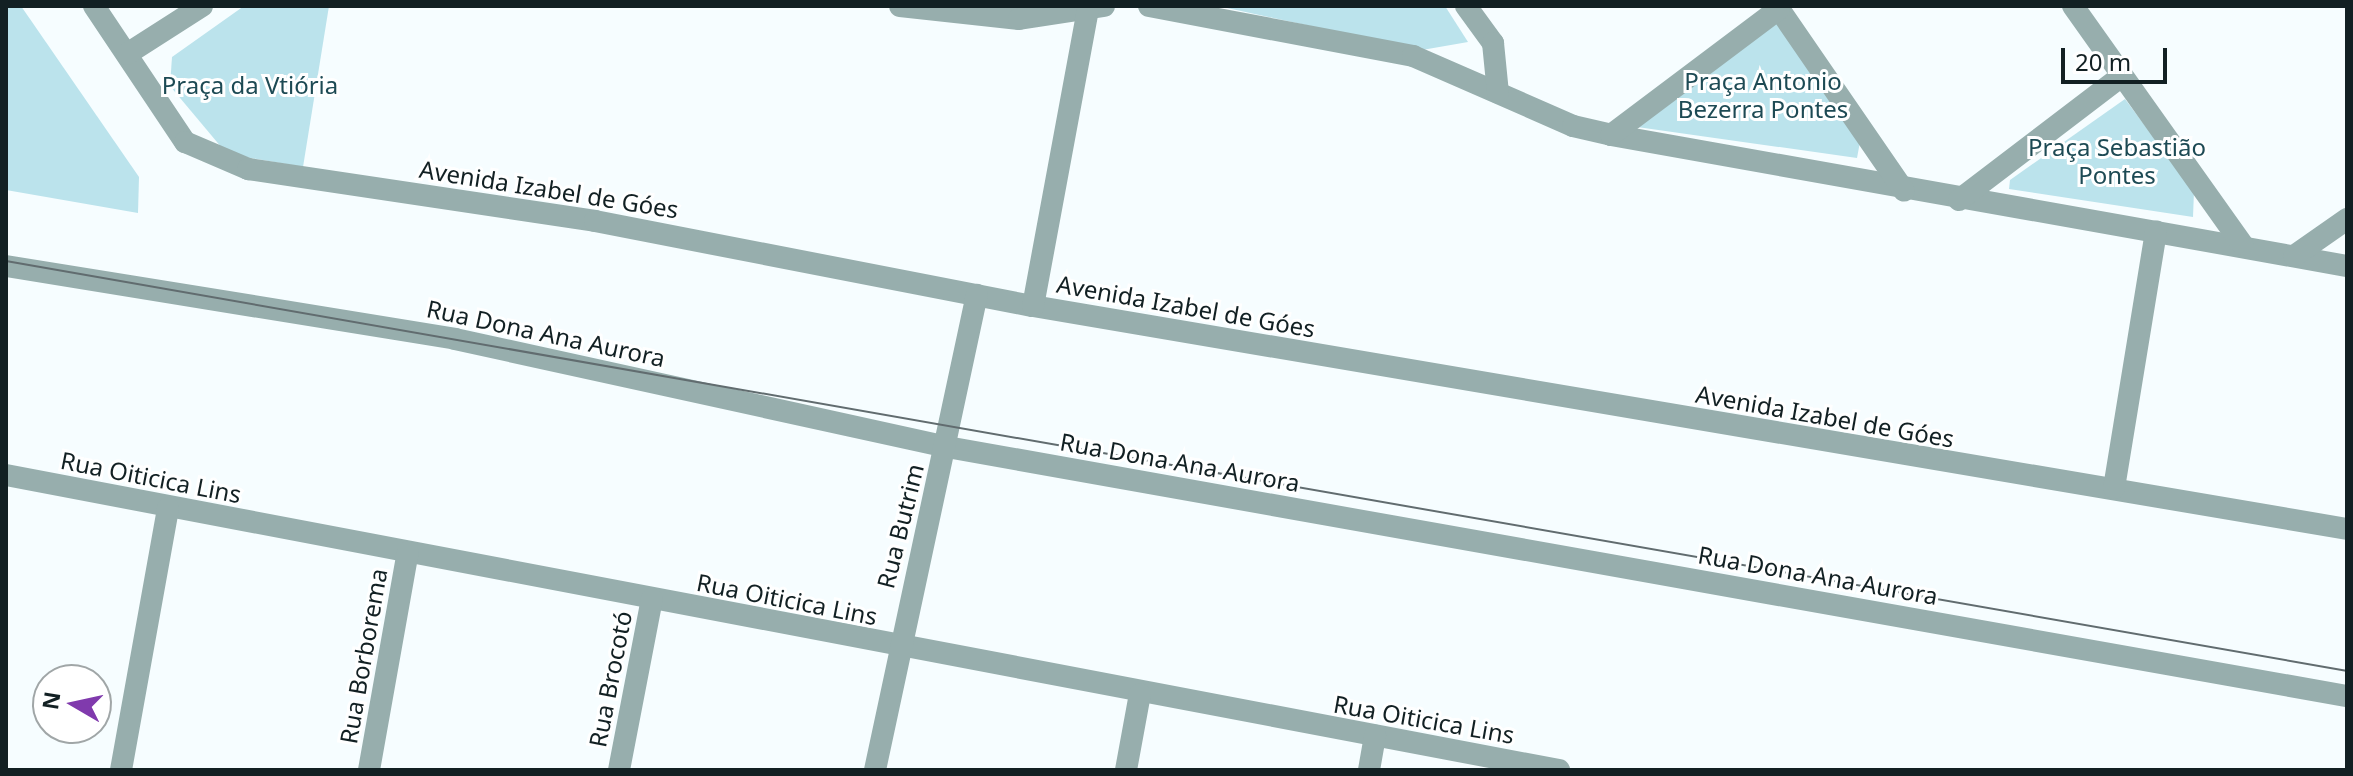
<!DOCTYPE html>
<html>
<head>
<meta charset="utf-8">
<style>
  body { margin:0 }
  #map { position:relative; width:2353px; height:776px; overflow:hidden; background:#f6fdff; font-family:"Noto Sans",sans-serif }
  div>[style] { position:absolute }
  .green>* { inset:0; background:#bbe3ec }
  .minor>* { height:22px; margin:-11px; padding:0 11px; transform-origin:11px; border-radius:11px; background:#97aead }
  .tram>* { height:2px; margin:-1px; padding:0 1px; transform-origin:1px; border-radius:1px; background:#616c6f }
  span { translate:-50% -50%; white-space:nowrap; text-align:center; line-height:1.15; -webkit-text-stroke:6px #fff; paint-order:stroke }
  .park-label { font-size:24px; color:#1d4a54 }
  .street-label { font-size:24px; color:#122023 }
  .frame { position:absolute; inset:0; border:8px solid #122023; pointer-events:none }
  .north { position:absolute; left:32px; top:664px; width:80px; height:80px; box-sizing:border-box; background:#fff; border:2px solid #a0a6a7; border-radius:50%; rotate:279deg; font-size:22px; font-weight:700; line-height:32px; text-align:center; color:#122023 }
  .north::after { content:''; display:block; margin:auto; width:28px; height:36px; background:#803aad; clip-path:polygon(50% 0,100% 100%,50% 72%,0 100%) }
  .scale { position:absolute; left:2061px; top:48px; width:106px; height:36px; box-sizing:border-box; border:4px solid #122023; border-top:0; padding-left:10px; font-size:24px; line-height:28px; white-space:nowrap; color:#122023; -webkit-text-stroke:6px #fff; paint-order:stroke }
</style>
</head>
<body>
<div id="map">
  <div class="green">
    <i style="clip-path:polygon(6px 6px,21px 6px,139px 177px,138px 213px,6px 190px)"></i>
    <i style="clip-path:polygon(244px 6px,329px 6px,303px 167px,227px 154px,170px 86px,172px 57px)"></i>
    <i style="clip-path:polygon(1218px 6px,1445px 6px,1468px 42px,1422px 50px)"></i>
    <i style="clip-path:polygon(1775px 19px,1860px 142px,1857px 158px,1630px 126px)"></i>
    <i style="clip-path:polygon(2125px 99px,2194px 191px,2193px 217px,2009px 189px,2010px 180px)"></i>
  </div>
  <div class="minor">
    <i style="left:94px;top:6px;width:164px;rotate:56.2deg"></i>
    <i style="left:185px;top:142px;width:69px;rotate:23.2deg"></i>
    <i style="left:248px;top:169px;width:351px;rotate:8.5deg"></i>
    <i style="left:595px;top:221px;width:446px;rotate:11deg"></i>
    <i style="left:1033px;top:306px;width:1333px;rotate:9.63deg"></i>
    <i style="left:900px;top:6px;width:120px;rotate:6.2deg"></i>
    <i style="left:1019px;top:19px;width:86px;rotate:-8.7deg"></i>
    <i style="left:1149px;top:6px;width:269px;rotate:10.7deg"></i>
    <i style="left:1413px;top:56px;width:175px;rotate:23.6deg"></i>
    <i style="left:1573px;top:126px;width:39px;rotate:13deg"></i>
    <i style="left:1611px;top:135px;width:748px;rotate:10.09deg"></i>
    <i style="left:1466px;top:6px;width:46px;rotate:53.9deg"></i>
    <i style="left:1493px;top:43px;width:50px;rotate:84.3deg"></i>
    <i style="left:1777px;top:6px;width:224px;rotate:55.5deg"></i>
    <i style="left:2073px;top:6px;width:292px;rotate:54.6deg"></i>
    <i style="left:127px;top:54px;width:89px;rotate:-32.6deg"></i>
    <i style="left:1611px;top:135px;width:210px;rotate:-36.9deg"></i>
    <i style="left:1959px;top:200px;width:205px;rotate:-37.3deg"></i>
    <i style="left:2294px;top:256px;width:65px;rotate:-34.9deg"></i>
    <i style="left:6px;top:266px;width:455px;rotate:9.2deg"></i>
    <i style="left:455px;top:339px;width:504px;rotate:12.38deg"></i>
    <i style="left:947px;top:447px;width:1422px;rotate:10.09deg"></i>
    <i style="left:1033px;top:306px;width:301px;rotate:-79.5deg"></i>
    <i style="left:6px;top:475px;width:1581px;rotate:10.76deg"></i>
    <i style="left:2114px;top:488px;width:260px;rotate:-80.7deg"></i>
    <i style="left:121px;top:770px;width:266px;rotate:-79.8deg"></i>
    <i style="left:369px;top:770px;width:221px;rotate:-79.9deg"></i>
    <i style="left:619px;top:770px;width:174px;rotate:-79.1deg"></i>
    <i style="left:875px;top:770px;width:486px;rotate:-77.9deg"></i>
    <i style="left:1126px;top:770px;width:77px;rotate:-79.6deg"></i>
    <i style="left:1369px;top:770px;width:35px;rotate:-80deg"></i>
  </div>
  <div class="tram">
    <i style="left:6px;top:261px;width:2377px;rotate:9.93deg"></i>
  </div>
  <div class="park-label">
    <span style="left:1763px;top:95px">Praça Antonio<br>Bezerra Pontes</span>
    <span style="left:250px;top:85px">Praça da Vtiória</span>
    <span style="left:2117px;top:161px">Praça Sebastião<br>Pontes</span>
  </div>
  <div class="street-label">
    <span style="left:549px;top:189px;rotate:9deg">Avenida Izabel de Góes</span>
    <span style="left:1186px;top:306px;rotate:10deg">Avenida Izabel de Góes</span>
    <span style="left:546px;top:333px;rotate:12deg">Rua Dona Ana Aurora</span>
    <span style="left:1825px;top:416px;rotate:10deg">Avenida Izabel de Góes</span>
    <span style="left:1180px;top:462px;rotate:10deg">Rua Dona Ana Aurora</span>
    <span style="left:151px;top:477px;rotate:11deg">Rua Oiticica Lins</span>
    <span style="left:900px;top:526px;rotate:-76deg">Rua Butrim</span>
    <span style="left:1818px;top:575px;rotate:10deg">Rua Dona Ana Aurora</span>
    <span style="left:787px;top:599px;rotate:11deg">Rua Oiticica Lins</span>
    <span style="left:363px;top:656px;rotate:-80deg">Rua Borborema</span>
    <span style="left:610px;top:679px;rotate:-79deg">Rua Brocotó</span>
    <span style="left:1424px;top:719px;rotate:10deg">Rua Oiticica Lins</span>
  </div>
  <div class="frame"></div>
  <div class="north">N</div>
  <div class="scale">20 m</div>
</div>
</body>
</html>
